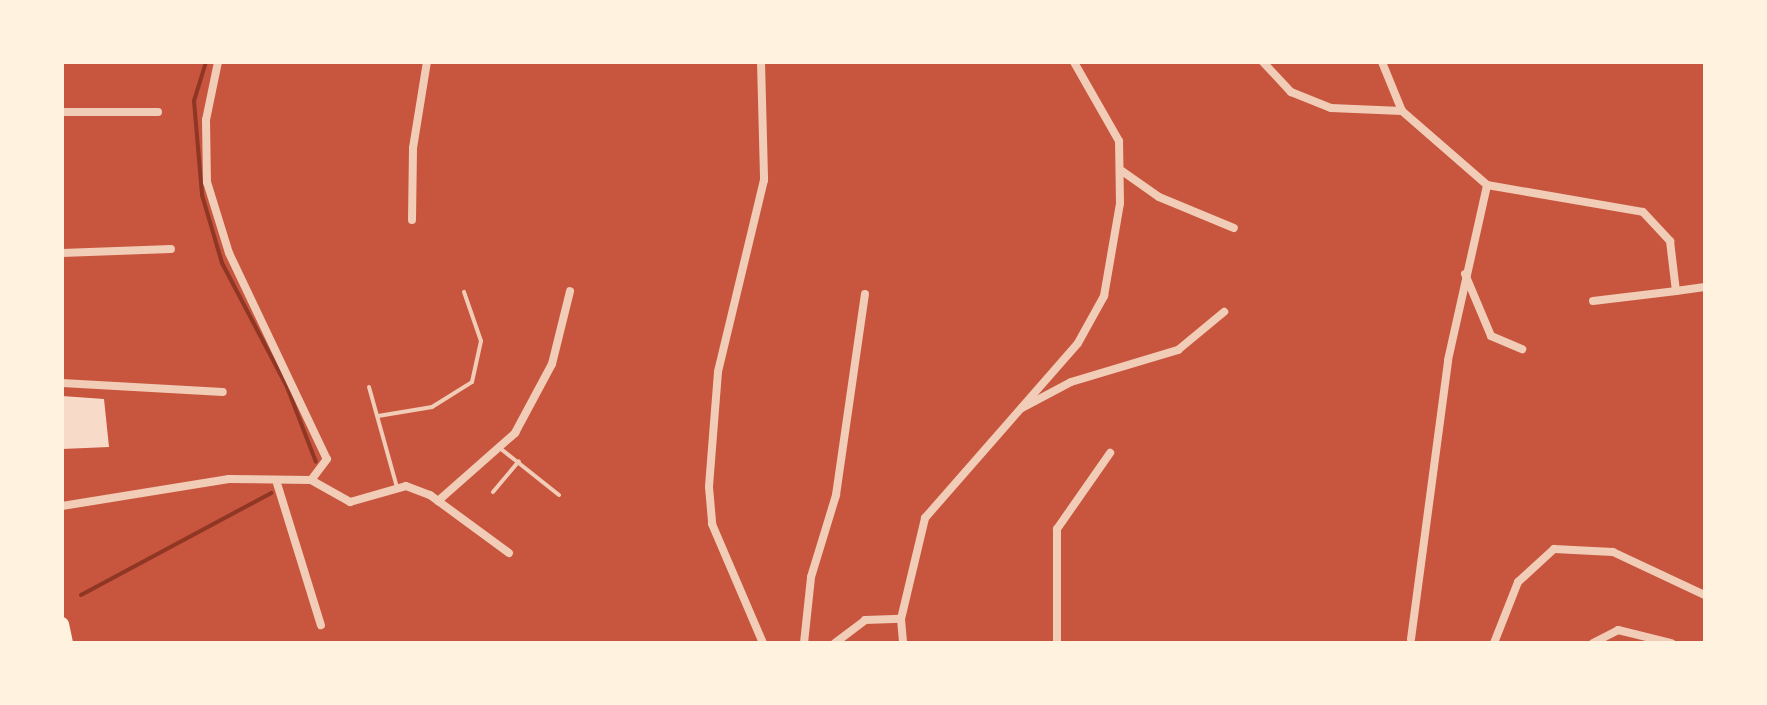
<!DOCTYPE html>
<html>
<head>
<meta charset="utf-8">
<style>
  body { margin:0 }
  #map { position:relative; width:1767px; height:705px; overflow:hidden; background:#c8553d; font-family:Figtree,sans-serif }
  div>[style] { position:absolute }
  .stream>* { height:4px; margin:-2px; padding:0 2px; transform-origin:2px; border-radius:2px; background:#8f3625 }
  .building>* { inset:0; background:#f7dbc8 }
  .service>* { height:4px; margin:-2px; padding:0 2px; transform-origin:2px; border-radius:2px; background:#f1ccb7 }
  .minor>* { height:8px; margin:-4px; padding:0 4px; transform-origin:4px; border-radius:4px; background:#f1ccb7 }
  .primary>* { height:14px; margin:-7px; padding:0 7px; transform-origin:7px; border-radius:7px; background:#fff3e0 }
  span { translate:-50% -50%; white-space:nowrap; text-align:center; line-height:1.15; -webkit-text-stroke:8px #fff3e0; paint-order:stroke }
  .frame { position:absolute; inset:0; border:64px solid #fff3e0; pointer-events:none }
</style>
</head>
<body>
<div id="map">
  <div class="stream">
    <i style="left:206px;top:62px;width:41px;rotate:107.1deg"></i>
    <i style="left:194px;top:101px;width:94px;rotate:85.1deg"></i>
    <i style="left:202px;top:195px;width:71px;rotate:73.6deg"></i>
    <i style="left:222px;top:263px;width:140px;rotate:62.3deg"></i>
    <i style="left:287px;top:387px;width:80px;rotate:68.9deg"></i>
    <i style="left:81px;top:595px;width:216px;rotate:-28.2deg"></i>
  </div>
  <div class="building">
    <i style="clip-path:polygon(62px 396px,104px 399px,109px 447px,62px 449px)"></i>
  </div>
  <div class="service">
    <i style="left:369px;top:387px;width:104px;rotate:74.4deg"></i>
    <i style="left:378px;top:416px;width:55px;rotate:-9.5deg"></i>
    <i style="left:432px;top:407px;width:47px;rotate:-32deg"></i>
    <i style="left:472px;top:382px;width:42px;rotate:-77.6deg"></i>
    <i style="left:481px;top:341px;width:52px;rotate:-109.1deg"></i>
    <i style="left:501px;top:449px;width:74px;rotate:38.4deg"></i>
    <i style="left:493px;top:492px;width:40px;rotate:-50deg"></i>
  </div>
  <div class="minor">
    <i style="left:218px;top:62px;width:59px;rotate:101.7deg"></i>
    <i style="left:206px;top:120px;width:62px;rotate:89.1deg"></i>
    <i style="left:207px;top:182px;width:74px;rotate:72.8deg"></i>
    <i style="left:229px;top:253px;width:228px;rotate:64.6deg"></i>
    <i style="left:327px;top:459px;width:26px;rotate:127deg"></i>
    <i style="left:761px;top:62px;width:118px;rotate:88.5deg"></i>
    <i style="left:764px;top:180px;width:197px;rotate:103.5deg"></i>
    <i style="left:718px;top:372px;width:115px;rotate:94.5deg"></i>
    <i style="left:709px;top:487px;width:37px;rotate:85deg"></i>
    <i style="left:712px;top:524px;width:129px;rotate:66.8deg"></i>
    <i style="left:1263px;top:62px;width:41px;rotate:47deg"></i>
    <i style="left:1291px;top:92px;width:43px;rotate:21.8deg"></i>
    <i style="left:1331px;top:108px;width:71px;rotate:2.4deg"></i>
    <i style="left:1402px;top:111px;width:53px;rotate:-112.2deg"></i>
    <i style="left:1402px;top:111px;width:113px;rotate:41deg"></i>
    <i style="left:1487px;top:185px;width:158px;rotate:9.8deg"></i>
    <i style="left:1643px;top:212px;width:40px;rotate:47deg"></i>
    <i style="left:1670px;top:241px;width:50px;rotate:83.2deg"></i>
    <i style="left:1676px;top:291px;width:29px;rotate:-8deg"></i>
    <i style="left:62px;top:112px;width:96px"></i>
    <i style="left:1122px;top:171px;width:45px;rotate:35.1deg"></i>
    <i style="left:1159px;top:197px;width:81px;rotate:22.5deg"></i>
    <i style="left:412px;top:220px;width:72px;rotate:-89.2deg"></i>
    <i style="left:413px;top:148px;width:87px;rotate:-80.8deg"></i>
    <i style="left:62px;top:253px;width:109px;rotate:-2.1deg"></i>
    <i style="left:1465px;top:274px;width:67px;rotate:67.2deg"></i>
    <i style="left:1491px;top:336px;width:34px;rotate:23deg"></i>
    <i style="left:1593px;top:301px;width:84px;rotate:-6.9deg"></i>
    <i style="left:62px;top:383px;width:161px;rotate:3.2deg"></i>
    <i style="left:1022px;top:408px;width:55px;rotate:-28deg"></i>
    <i style="left:1071px;top:382px;width:112px;rotate:-16.7deg"></i>
    <i style="left:1178px;top:350px;width:60px;rotate:-39.6deg"></i>
    <i style="left:276px;top:480px;width:152px;rotate:72.8deg"></i>
    <i style="left:438px;top:501px;width:103px;rotate:-41.4deg"></i>
    <i style="left:515px;top:433px;width:78px;rotate:-61.8deg"></i>
    <i style="left:552px;top:364px;width:75px;rotate:-76.1deg"></i>
    <i style="left:62px;top:506px;width:169px;rotate:-9.2deg"></i>
    <i style="left:229px;top:479px;width:82px;rotate:0.7deg"></i>
    <i style="left:311px;top:480px;width:45px;rotate:29.4deg"></i>
    <i style="left:350px;top:502px;width:58px;rotate:-15.9deg"></i>
    <i style="left:406px;top:486px;width:26px;rotate:21deg"></i>
    <i style="left:430px;top:495px;width:98px;rotate:36.3deg"></i>
    <i style="left:901px;top:619px;width:24px;rotate:85deg"></i>
    <i style="left:1411px;top:639px;width:281px;rotate:-82.4deg"></i>
    <i style="left:1448px;top:360px;width:179px;rotate:-77.4deg"></i>
    <i style="left:804px;top:643px;width:66px;rotate:-83.9deg"></i>
    <i style="left:811px;top:577px;width:86px;rotate:-73deg"></i>
    <i style="left:836px;top:495px;width:203px;rotate:-81.8deg"></i>
    <i style="left:835px;top:643px;width:38px;rotate:-37deg"></i>
    <i style="left:865px;top:620px;width:36px;rotate:-2deg"></i>
    <i style="left:901px;top:619px;width:104px;rotate:-76.6deg"></i>
    <i style="left:925px;top:518px;width:232px;rotate:-48.8deg"></i>
    <i style="left:1078px;top:343px;width:54px;rotate:-61deg"></i>
    <i style="left:1104px;top:296px;width:94px;rotate:-80.2deg"></i>
    <i style="left:1120px;top:203px;width:62px;rotate:-90.9deg"></i>
    <i style="left:1119px;top:141px;width:91px;rotate:-119.7deg"></i>
    <i style="left:1057px;top:643px;width:114px;rotate:-90deg"></i>
    <i style="left:1057px;top:529px;width:93px;rotate:-55.1deg"></i>
    <i style="left:1494px;top:643px;width:66px;rotate:-68.5deg"></i>
    <i style="left:1518px;top:582px;width:49px;rotate:-42.5deg"></i>
    <i style="left:1554px;top:549px;width:59px;rotate:2.9deg"></i>
    <i style="left:1613px;top:552px;width:102px;rotate:25.1deg"></i>
    <i style="left:1593px;top:643px;width:28px;rotate:-27deg"></i>
    <i style="left:1618px;top:630px;width:55px;rotate:13.8deg"></i>
  </div>
  <div class="primary">
    <i style="left:62px;top:624px;width:19px;rotate:78deg"></i>
  </div>
  <div class="frame"></div>
</div>
</body>
</html>
